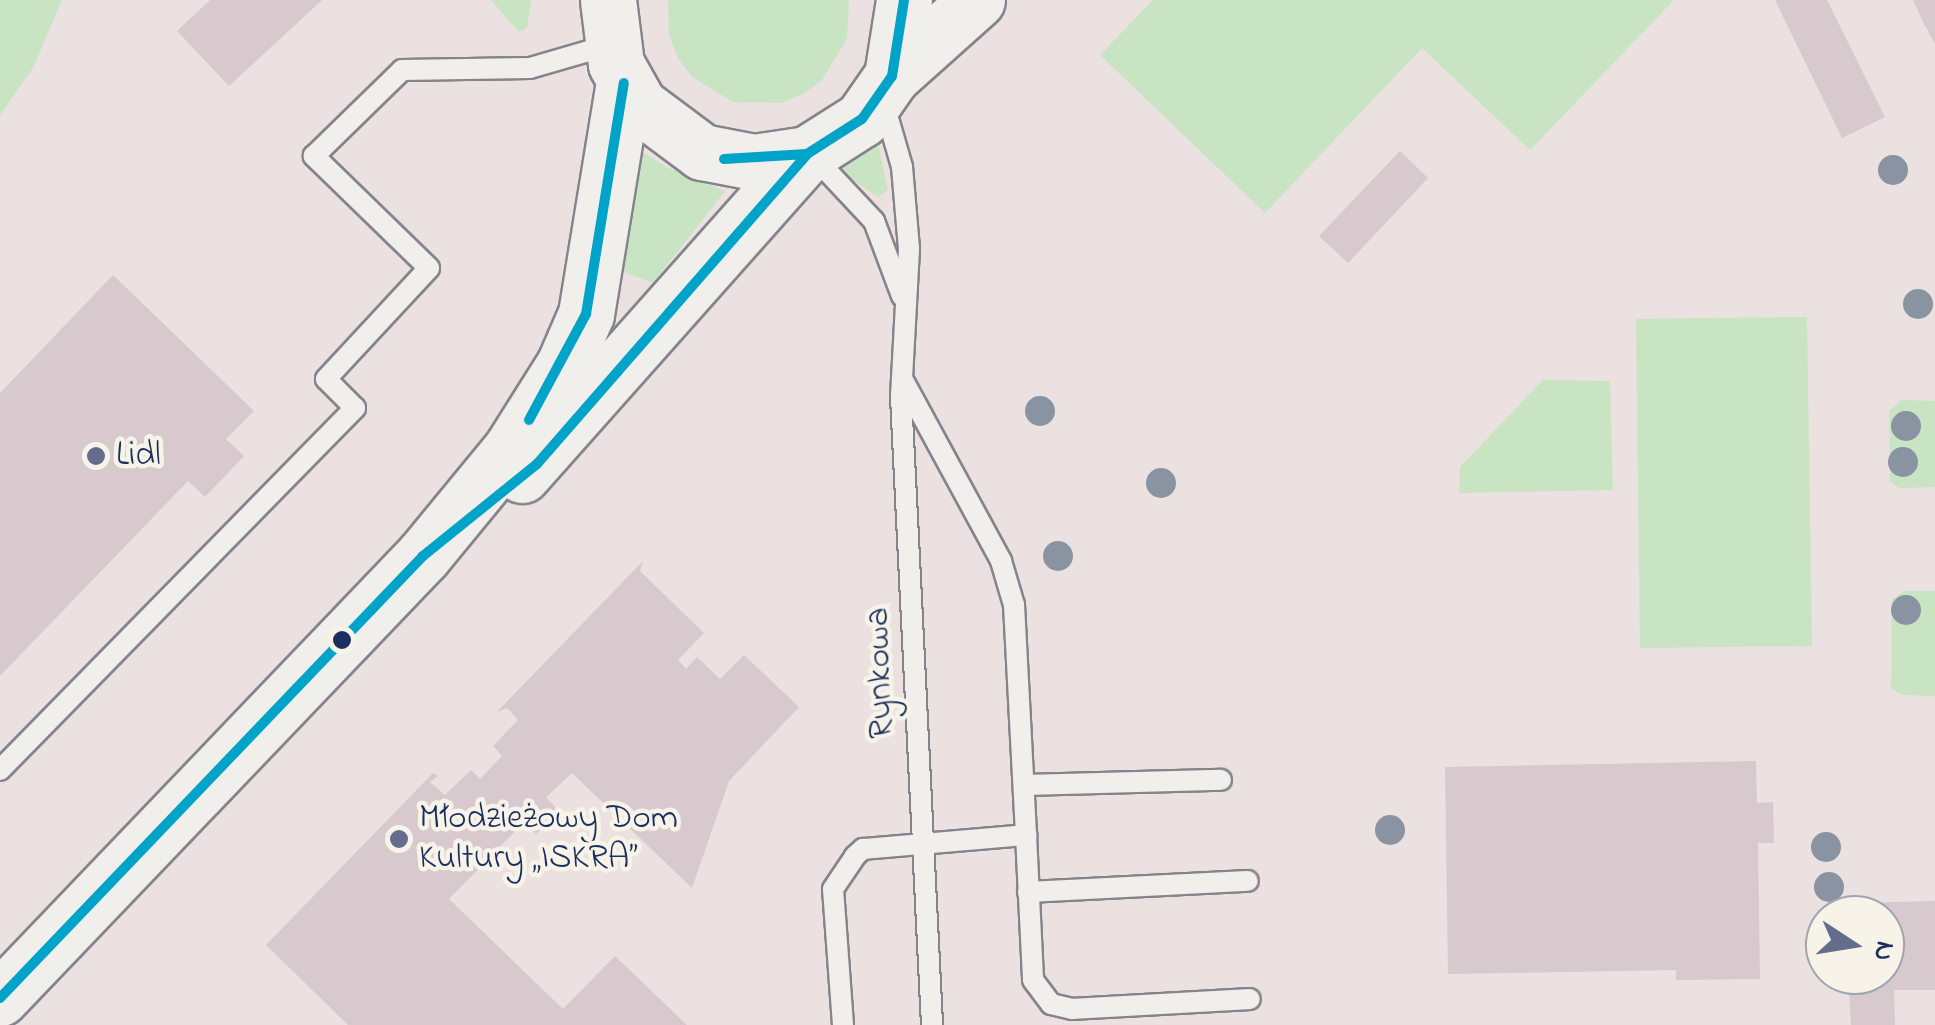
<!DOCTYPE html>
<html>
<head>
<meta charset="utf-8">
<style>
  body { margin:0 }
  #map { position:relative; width:1935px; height:1025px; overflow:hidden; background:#ebe1e0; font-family:"Indie Flower",sans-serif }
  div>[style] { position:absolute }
  .green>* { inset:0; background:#c8e4c3 }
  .building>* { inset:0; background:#d7c9ce }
  .roads { filter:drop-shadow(2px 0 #85848c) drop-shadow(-2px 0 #85848c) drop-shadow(0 2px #85848c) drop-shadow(0 -2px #85848c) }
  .lane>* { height:20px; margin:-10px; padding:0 10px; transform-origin:10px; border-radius:10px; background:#f1efeb }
  .secondary>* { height:55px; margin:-27.5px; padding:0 27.5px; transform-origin:27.5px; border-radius:27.5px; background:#f1efeb }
  .bus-1>* { height:10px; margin:-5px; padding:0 5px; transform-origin:5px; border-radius:5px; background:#01a3c8 }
  .trees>* { width:30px; height:30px; margin:-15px; border-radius:50%; background:#8993a1 }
  .dots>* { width:28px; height:28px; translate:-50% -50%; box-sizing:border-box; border:5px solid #f7f3e8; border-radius:50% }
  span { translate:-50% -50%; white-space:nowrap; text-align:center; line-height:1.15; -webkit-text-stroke:9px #f7f3e8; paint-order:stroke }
  .poi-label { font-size:35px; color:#1b2f5e }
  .left { translate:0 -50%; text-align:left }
  .street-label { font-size:35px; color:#1b2f5e }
  .north { position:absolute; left:1805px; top:895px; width:100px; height:100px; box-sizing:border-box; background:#f7f3e8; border:2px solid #9fa5b1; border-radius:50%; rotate:102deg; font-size:28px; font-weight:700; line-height:40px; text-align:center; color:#1b2f5e }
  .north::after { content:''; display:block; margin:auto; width:35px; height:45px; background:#646d8c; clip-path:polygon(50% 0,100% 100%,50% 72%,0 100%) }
</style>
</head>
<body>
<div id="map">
  <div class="green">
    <i style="clip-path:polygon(0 0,62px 0,33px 68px,0 115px)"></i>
    <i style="clip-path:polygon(491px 0,531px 0,527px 28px,519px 32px)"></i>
    <i style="clip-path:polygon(668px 0,849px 0,847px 39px,822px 80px,803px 94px,781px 103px,733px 102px,692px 77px,678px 58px,669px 35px)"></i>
    <i style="clip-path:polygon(1153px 0,1674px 0,1530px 150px,1422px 48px,1265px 213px,1100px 55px)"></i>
    <i style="clip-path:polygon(877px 138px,888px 190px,878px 197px,834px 168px)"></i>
    <i style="clip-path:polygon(633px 145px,666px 167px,725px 191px,653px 283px,613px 268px)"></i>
    <i style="clip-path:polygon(1807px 317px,1812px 646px,1640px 648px,1636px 319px)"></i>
    <i style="clip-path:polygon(1543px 380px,1610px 381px,1613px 490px,1459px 493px,1460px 467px)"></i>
    <i style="clip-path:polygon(1901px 400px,1935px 401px,1935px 487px,1899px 488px,1890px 481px,1889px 411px)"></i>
    <i style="clip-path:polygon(1905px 591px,1935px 591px,1935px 696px,1901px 695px,1891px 688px,1892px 599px)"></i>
  </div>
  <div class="building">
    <i style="clip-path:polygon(210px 0,322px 0,229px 86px,177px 31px)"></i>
    <i style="clip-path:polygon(1775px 0,1827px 0,1885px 117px,1842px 138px)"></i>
    <i style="clip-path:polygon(1913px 0,1935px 0,1935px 44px,1922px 20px)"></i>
    <i style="clip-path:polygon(1400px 151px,1428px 178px,1348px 263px,1319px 236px)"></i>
    <i style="clip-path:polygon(113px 275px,254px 411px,226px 439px,244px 456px,205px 497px,188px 481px,0 676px,0 393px)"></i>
    <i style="clip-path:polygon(643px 561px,640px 571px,704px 633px,678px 660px,686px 669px,697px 657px,720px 679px,744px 655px,799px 707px,729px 781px,692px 888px,572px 773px,546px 797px,559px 811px,536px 834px,523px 823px,449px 899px,563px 1009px,615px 956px,687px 1025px,348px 1025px,266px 945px,433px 773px,438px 776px,430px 782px,445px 795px,471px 770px,480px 779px,502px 756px,493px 746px,518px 720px,507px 708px,497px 712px)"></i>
    <i style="clip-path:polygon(1756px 761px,1757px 803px,1773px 802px,1774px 843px,1758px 843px,1760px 979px,1676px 980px,1676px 970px,1448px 974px,1445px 767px)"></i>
    <i style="clip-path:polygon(1935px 901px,1935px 990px,1894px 990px,1895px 1025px,1851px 1025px,1848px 975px,1885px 975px,1885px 915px,1851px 915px,1851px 903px)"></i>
  </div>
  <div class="roads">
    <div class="lane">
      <i style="left:883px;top:101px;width:69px;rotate:73.9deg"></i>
      <i style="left:902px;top:167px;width:82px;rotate:85.1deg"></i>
      <i style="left:909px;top:249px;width:148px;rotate:93.1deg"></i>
      <i style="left:901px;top:397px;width:629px;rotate:87.17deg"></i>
      <i style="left:812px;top:155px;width:91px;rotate:46.8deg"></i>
      <i style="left:874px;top:221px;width:80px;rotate:69.5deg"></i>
      <i style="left:904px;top:382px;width:204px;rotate:61.5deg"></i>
      <i style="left:1001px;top:561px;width:46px;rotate:73.5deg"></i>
      <i style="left:1014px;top:605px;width:230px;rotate:87deg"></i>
      <i style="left:0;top:770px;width:507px;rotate:-45.56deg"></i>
      <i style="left:355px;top:408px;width:41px;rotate:-135deg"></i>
      <i style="left:326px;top:379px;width:151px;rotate:-47.1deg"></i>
      <i style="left:429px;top:268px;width:161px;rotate:-135.8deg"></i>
      <i style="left:314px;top:156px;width:123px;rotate:-44.3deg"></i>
      <i style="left:402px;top:70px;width:128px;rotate:-0.9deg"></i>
      <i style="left:530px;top:68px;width:82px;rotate:-16.2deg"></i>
      <i style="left:1025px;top:785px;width:196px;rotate:-1.5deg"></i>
      <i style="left:1028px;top:892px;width:220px;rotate:-2.9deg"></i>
      <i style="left:843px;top:1025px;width:136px;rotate:-94.2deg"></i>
      <i style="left:833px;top:889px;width:40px;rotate:-56deg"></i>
      <i style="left:855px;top:856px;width:11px;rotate:-41deg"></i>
      <i style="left:863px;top:849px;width:164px;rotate:-4.9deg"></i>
      <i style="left:1026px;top:835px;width:145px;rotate:87.2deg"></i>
      <i style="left:1033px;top:980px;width:30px;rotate:53deg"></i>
      <i style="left:1051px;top:1004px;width:22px;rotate:13deg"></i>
      <i style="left:1072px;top:1009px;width:178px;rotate:-3.2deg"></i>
    </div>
    <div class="secondary">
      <i style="left:608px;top:0;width:64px;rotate:82.9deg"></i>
      <i style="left:616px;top:64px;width:47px;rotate:60.7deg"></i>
      <i style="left:639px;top:105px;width:79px;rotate:36.7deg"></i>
      <i style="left:702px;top:152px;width:53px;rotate:10.9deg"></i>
      <i style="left:754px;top:162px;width:54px;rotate:-8.6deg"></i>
      <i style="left:807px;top:154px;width:65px;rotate:-32.5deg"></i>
      <i style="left:862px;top:119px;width:52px;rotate:-55.1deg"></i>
      <i style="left:892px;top:76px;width:77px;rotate:-81deg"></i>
      <i style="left:892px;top:76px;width:114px;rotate:-41.8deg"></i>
      <i style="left:522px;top:475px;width:429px;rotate:-48.4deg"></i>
      <i style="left:0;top:998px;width:612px;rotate:-46.26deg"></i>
      <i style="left:423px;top:556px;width:139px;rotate:-50.6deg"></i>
      <i style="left:511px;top:449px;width:99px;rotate:-57.8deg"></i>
      <i style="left:564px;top:365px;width:56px;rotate:-66.7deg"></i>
      <i style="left:586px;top:314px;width:234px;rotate:-80.7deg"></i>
    </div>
  </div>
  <div class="bus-1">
    <i style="left:724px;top:159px;width:83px;rotate:-3.4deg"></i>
    <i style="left:807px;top:154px;width:65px;rotate:-32.5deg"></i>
    <i style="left:862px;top:119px;width:52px;rotate:-55.1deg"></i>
    <i style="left:892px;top:76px;width:77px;rotate:-81deg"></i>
    <i style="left:529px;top:420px;width:120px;rotate:-61.7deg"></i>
    <i style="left:586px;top:314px;width:234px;rotate:-80.7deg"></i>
    <i style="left:0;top:998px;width:612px;rotate:-46.26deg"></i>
    <i style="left:423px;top:556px;width:146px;rotate:-38.9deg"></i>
    <i style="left:537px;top:464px;width:411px;rotate:-48.9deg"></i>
  </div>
  <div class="trees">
    <i style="left:1893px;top:170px"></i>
    <i style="left:1918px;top:304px"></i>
    <i style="left:1040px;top:411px"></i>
    <i style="left:1906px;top:426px"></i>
    <i style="left:1903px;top:462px"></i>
    <i style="left:1161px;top:483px"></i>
    <i style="left:1058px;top:556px"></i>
    <i style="left:1906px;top:610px"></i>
    <i style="left:1390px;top:830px"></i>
    <i style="left:1826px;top:847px"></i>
    <i style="left:1829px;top:887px"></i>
  </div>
  <div class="dots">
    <i style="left:96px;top:456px;background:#646d8c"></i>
    <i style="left:342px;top:640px;background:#1b2f5e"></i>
    <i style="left:399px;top:839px;background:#646d8c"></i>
  </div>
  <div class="poi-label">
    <span class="left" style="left:116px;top:456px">Lidl</span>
    <span class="left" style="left:419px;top:839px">Młodzieżowy Dom<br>Kultury „ISKRA”</span>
  </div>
  <div class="street-label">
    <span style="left:881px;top:673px;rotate:-92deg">Rynkowa</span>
  </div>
  <div class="north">N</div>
</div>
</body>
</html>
